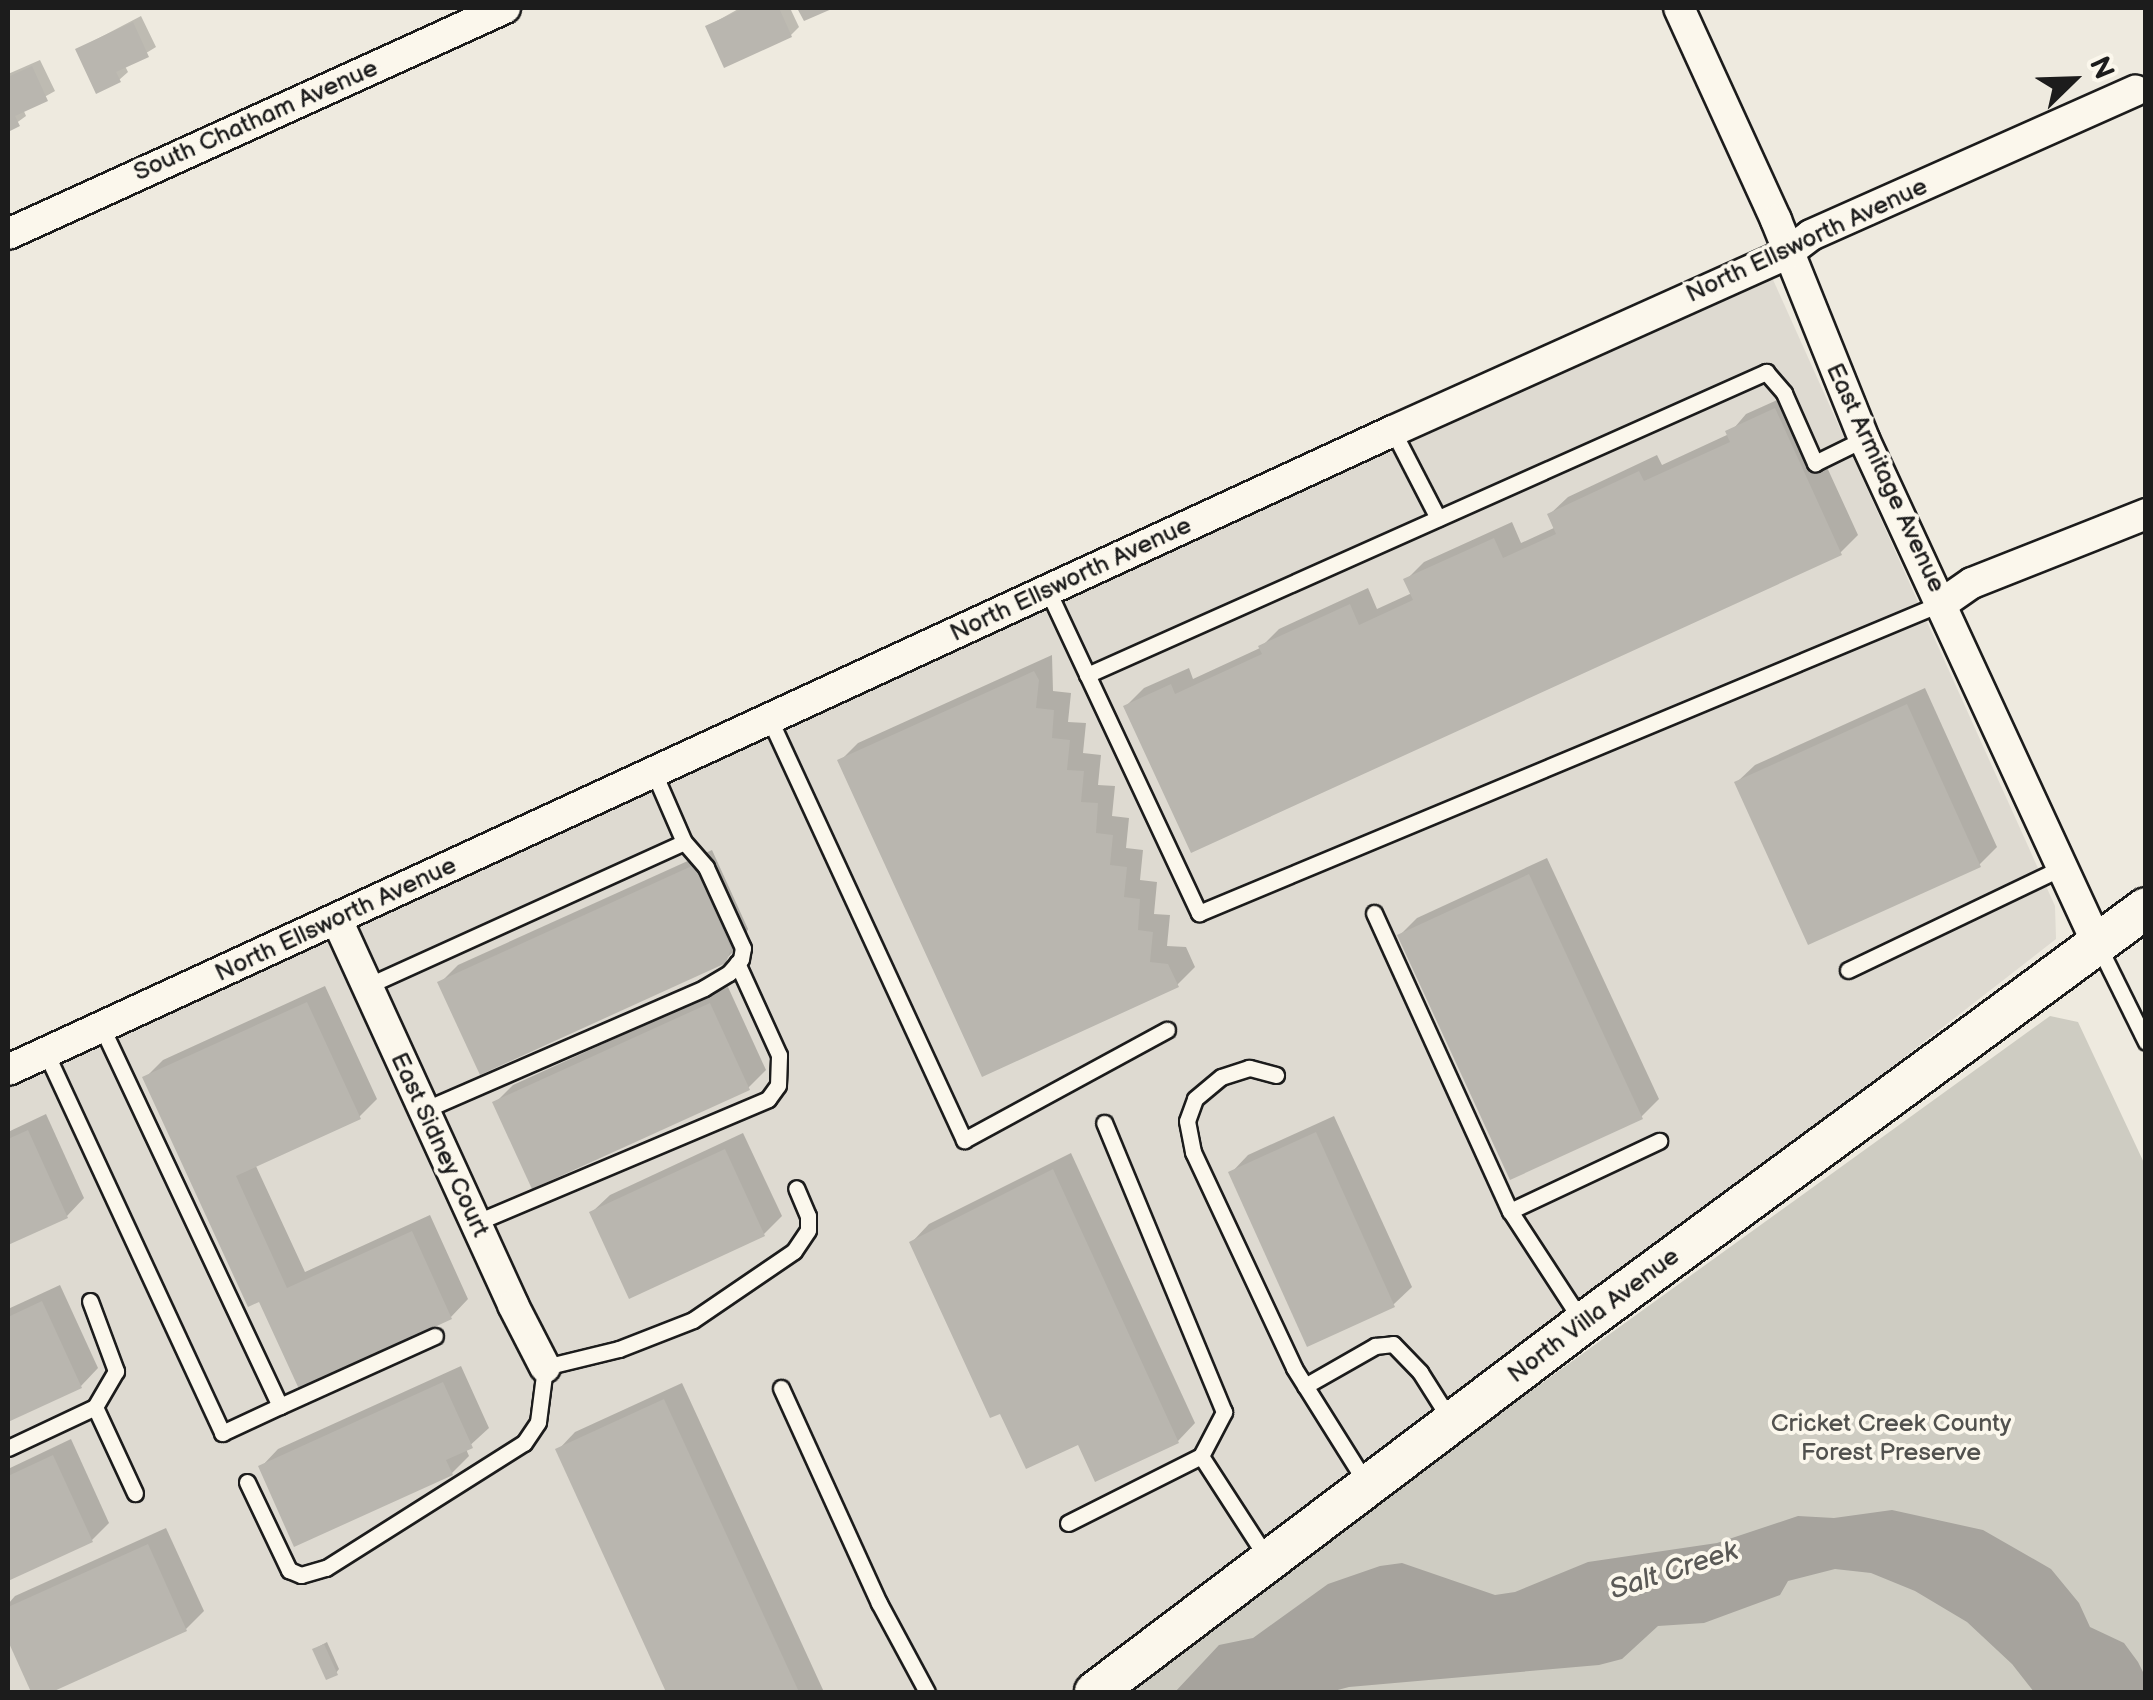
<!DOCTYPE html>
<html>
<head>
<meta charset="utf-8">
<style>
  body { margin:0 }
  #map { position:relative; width:2153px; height:1700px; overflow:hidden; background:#eeeadf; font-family:"Balsamiq Sans",sans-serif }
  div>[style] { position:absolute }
  .built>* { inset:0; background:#dedad1 }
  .green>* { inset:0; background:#ceccc2 }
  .water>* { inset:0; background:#a6a39d }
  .shadow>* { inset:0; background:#0003 }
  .building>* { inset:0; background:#b9b6af }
  .roads { filter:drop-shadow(2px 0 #1c1c1c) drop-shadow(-2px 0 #1c1c1c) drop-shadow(0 2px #1c1c1c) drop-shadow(0 -2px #1c1c1c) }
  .lane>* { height:15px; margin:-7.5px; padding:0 7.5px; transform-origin:7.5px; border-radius:7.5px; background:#fbf7ec }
  .street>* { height:30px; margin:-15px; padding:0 15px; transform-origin:15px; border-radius:15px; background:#fbf7ec }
  .secondary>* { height:40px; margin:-20px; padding:0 20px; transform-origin:20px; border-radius:20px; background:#fbf7ec }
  span { translate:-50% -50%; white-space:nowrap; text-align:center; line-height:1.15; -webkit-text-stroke:8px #fbf7ec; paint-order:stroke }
  .street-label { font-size:25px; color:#1c1c1c }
  .park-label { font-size:25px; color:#51514e }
  .water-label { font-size:28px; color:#5a5956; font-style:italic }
  .frame { position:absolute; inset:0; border:10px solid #1c1c1c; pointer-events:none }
  .north { position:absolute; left:2023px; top:30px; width:100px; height:100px; -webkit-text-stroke:8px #fbf7ec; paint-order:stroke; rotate:67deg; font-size:28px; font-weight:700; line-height:40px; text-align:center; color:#1c1c1c }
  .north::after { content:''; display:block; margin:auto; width:35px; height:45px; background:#1c1c1c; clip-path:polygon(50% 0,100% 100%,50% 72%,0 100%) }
</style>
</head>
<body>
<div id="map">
  <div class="built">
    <i style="clip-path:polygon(1770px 273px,2055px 906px,2056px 939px,1089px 1692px,8px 1692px,8px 1081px)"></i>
  </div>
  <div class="green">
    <i style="clip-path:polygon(2050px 1016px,2078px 1022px,2145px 1165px,2145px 1692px,1125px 1692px,1366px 1510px)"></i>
  </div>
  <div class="water">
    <i style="clip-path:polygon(1892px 1510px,1983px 1530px,2051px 1569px,2079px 1603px,2090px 1627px,2124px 1643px,2138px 1662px,2145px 1676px,2145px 1692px,2034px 1692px,2012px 1664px,1967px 1622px,1915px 1591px,1871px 1573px,1835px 1569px,1788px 1581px,1780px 1595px,1704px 1623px,1658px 1626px,1622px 1659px,1599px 1665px,1349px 1687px,1330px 1692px,1175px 1692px,1219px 1645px,1253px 1638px,1328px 1584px,1380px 1566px,1402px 1563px,1495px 1595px,1515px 1592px,1588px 1562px,1717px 1543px,1798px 1516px,1834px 1518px)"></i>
  </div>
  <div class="shadow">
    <i style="clip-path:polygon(740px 8px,790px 8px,799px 27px,791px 35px,708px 26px)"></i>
    <i style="clip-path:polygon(141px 16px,156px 47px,125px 66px,128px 72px,119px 80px,78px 49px)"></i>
    <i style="clip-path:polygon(40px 60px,55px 91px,23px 109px,26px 116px,8px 129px,8px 74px)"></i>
    <i style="clip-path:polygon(1793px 393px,1858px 535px,1840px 553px,1126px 706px,1144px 688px,1189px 668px,1193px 679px,1260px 648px,1279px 629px,1368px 588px,1377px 609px,1412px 593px,1406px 580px,1424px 562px,1512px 522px,1521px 543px,1556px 527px,1550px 514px,1568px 497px,1657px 455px,1662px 465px,1729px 434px,1746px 414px)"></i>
    <i style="clip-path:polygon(1052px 655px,1053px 691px,1071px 693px,1068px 722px,1086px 723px,1083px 753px,1101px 755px,1098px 785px,1115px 786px,1112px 816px,1129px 818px,1126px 848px,1143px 850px,1140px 880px,1157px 882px,1154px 914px,1170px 915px,1167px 946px,1186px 947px,1195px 967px,1177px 985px,840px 761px,858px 743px)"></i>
    <i style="clip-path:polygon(1925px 688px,1997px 847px,1979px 865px,1737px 782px,1755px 765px)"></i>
    <i style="clip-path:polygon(712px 850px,748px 929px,743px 942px,724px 961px,440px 983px,458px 965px)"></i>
    <i style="clip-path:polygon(1547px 858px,1659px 1099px,1641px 1117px,1400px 935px,1417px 918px)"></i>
    <i style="clip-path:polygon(325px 986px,377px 1099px,359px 1117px,255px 1164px,305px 1272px,430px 1215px,468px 1299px,451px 1317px,260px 1298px,145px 1078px,163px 1060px)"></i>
    <i style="clip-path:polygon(728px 987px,766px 1070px,748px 1088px,495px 1103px,513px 1085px)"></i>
    <i style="clip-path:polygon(46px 1114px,84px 1198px,67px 1216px,8px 1243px,8px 1132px)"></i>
    <i style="clip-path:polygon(1334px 1116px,1412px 1287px,1394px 1304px,1308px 1344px,1231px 1173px,1248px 1155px)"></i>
    <i style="clip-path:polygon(743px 1133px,782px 1216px,764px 1234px,630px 1296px,592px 1212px,610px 1195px)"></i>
    <i style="clip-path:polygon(1071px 1153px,1195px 1423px,1178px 1441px,1079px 1441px,912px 1242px,929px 1224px)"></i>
    <i style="clip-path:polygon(60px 1285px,98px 1368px,81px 1386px,8px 1419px,8px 1309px)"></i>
    <i style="clip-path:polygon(461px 1366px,489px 1428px,466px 1449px,469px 1456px,452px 1473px,261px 1467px,278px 1449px)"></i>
    <i style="clip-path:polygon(682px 1383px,824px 1692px,669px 1692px,558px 1450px,575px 1432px)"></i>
    <i style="clip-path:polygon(71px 1439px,109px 1523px,92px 1540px,8px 1579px,8px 1469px)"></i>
    <i style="clip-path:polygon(166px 1528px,204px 1611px,186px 1629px,46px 1692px,33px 1692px,8px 1635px,8px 1604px,15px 1596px)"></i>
    <i style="clip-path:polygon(327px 1642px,339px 1669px,336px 1673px,318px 1647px)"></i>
  </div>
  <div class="building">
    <i style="clip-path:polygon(745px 8px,779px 8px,792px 37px,724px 68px,705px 26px)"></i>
    <i style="clip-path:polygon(797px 8px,834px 8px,804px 21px)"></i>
    <i style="clip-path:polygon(133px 22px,149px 57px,116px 72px,121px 82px,96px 94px,75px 49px)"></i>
    <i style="clip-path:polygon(32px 66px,48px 101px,15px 116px,20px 126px,8px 132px,8px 77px)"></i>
    <i style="clip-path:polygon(1775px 408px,1842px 555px,1191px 853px,1123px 706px,1171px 684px,1175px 694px,1262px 654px,1258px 646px,1350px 604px,1359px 625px,1413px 600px,1403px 579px,1494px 538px,1503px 558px,1556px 534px,1547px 514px,1639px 471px,1644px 481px,1730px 442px,1725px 431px)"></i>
    <i style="clip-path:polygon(1034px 671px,1039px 680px,1036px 708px,1054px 710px,1052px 738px,1070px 740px,1067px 770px,1084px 771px,1081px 802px,1098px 803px,1096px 833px,1113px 835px,1110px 865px,1127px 867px,1124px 897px,1140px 899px,1138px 930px,1153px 932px,1150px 962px,1168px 964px,1179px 987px,982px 1077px,837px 760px)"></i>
    <i style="clip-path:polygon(1907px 704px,1981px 867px,1808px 945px,1734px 782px)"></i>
    <i style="clip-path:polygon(694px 865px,731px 948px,726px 963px,480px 1075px,437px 982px)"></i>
    <i style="clip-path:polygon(1529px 874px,1643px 1119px,1510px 1180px,1397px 935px)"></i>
    <i style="clip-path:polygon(307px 1002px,361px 1119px,236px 1176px,287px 1288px,412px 1231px,452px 1319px,299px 1389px,259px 1302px,248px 1307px,142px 1077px)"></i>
    <i style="clip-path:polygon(710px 1003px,750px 1090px,532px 1189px,492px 1102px)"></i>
    <i style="clip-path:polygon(28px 1130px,68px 1218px,8px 1245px,8px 1139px)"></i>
    <i style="clip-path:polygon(1316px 1132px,1395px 1307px,1307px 1347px,1228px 1172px)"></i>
    <i style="clip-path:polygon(725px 1149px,765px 1236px,629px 1299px,589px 1212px)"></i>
    <i style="clip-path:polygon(1053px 1169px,1179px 1443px,1095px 1482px,1078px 1445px,1026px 1469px,1000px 1414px,990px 1418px,909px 1242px)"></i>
    <i style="clip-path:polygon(42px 1301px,82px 1388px,8px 1422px,8px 1317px)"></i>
    <i style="clip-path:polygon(443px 1382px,473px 1448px,446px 1460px,453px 1475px,294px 1547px,258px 1466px)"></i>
    <i style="clip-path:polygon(664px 1399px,799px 1692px,666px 1692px,555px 1449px)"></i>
    <i style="clip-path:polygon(53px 1455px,93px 1542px,8px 1581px,8px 1476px)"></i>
    <i style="clip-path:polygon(148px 1544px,187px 1631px,52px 1692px,31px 1692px,8px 1641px,8px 1607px)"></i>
    <i style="clip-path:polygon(324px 1644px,338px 1675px,326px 1680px,312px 1649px)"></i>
  </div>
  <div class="roads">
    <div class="lane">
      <i style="left:1393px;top:431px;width:98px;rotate:62.7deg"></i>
      <i style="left:1048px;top:591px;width:356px;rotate:64.9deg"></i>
      <i style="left:1199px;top:913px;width:805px;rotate:-22.65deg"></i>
      <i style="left:1087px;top:675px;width:744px;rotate:-24.05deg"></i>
      <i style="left:1766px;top:372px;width:28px;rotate:49deg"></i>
      <i style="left:1784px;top:393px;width:77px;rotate:66.1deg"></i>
      <i style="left:1815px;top:463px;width:55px;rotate:-26.1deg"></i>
      <i style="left:770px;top:720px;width:463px;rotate:65.2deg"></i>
      <i style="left:964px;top:1140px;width:231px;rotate:-28.5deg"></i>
      <i style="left:1374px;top:913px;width:328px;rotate:65.5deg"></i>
      <i style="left:1510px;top:1211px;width:130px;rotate:56.9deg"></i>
      <i style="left:2098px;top:945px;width:108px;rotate:63.7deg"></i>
      <i style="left:1848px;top:970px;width:238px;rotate:-25.6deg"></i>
      <i style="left:367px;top:986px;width:348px;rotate:-24.4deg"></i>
      <i style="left:684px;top:842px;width:75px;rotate:-113.5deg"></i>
      <i style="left:46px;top:1053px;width:419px;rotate:65.1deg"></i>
      <i style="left:222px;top:1433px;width:64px;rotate:-25deg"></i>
      <i style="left:280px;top:1406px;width:419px;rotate:-115.2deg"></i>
      <i style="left:1276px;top:1075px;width:28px;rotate:-165deg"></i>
      <i style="left:1249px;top:1068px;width:29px;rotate:162deg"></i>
      <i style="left:1221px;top:1077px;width:34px;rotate:140deg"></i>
      <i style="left:1195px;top:1099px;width:23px;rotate:110deg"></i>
      <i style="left:1187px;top:1121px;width:32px;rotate:79deg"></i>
      <i style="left:1193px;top:1152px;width:238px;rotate:64.9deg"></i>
      <i style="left:1294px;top:1368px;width:136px;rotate:57.9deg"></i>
      <i style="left:424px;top:1110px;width:305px;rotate:-23.5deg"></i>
      <i style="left:704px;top:988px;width:29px;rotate:-31deg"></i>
      <i style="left:729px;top:973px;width:18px;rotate:-49deg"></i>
      <i style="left:741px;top:959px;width:11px;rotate:-80deg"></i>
      <i style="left:743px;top:948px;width:89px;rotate:-114.6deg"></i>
      <i style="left:706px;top:867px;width:33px;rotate:-131deg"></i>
      <i style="left:1510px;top:1211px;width:165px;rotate:-25.2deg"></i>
      <i style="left:475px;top:1223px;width:318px;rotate:-22.9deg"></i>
      <i style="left:768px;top:1099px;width:17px;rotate:-54deg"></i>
      <i style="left:778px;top:1085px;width:30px;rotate:-88deg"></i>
      <i style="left:779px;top:1055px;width:101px;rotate:-114.5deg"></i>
      <i style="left:90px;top:1301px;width:75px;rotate:69.6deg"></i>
      <i style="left:116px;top:1371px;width:42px;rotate:120.3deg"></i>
      <i style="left:1305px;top:1386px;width:81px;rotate:-29.7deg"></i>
      <i style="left:1375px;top:1346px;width:18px;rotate:-6deg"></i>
      <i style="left:1393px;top:1344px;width:39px;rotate:46deg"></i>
      <i style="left:1420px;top:1372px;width:58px;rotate:57.7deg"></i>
      <i style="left:781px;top:1388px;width:236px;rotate:65.5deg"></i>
      <i style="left:879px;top:1603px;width:101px;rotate:61.7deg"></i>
      <i style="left:280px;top:1406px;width:170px;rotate:-24.3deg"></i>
      <i style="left:8px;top:1448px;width:96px;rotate:-25.2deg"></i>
      <i style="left:95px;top:1407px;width:95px;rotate:65.1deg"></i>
      <i style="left:1201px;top:1456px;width:121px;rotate:57.1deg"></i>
      <i style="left:247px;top:1482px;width:98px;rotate:64.5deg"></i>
      <i style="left:289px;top:1570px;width:13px;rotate:23deg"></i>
      <i style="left:301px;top:1575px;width:26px;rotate:-16deg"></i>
      <i style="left:326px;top:1568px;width:234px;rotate:-32.3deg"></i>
      <i style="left:524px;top:1443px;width:25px;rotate:-56deg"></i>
      <i style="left:538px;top:1422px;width:55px;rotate:-82.7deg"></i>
      <i style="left:545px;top:1367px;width:76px;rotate:-13.7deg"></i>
      <i style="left:619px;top:1349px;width:79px;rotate:-21.4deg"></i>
      <i style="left:693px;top:1320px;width:122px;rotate:-34.3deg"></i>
      <i style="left:794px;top:1251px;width:25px;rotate:-56deg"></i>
      <i style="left:808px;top:1230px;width:14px;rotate:-90deg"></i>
      <i style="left:808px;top:1216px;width:30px;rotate:-113deg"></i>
      <i style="left:1068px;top:1523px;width:149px;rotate:-26.7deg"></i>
      <i style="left:1201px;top:1456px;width:50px;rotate:-62.4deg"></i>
      <i style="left:1224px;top:1412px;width:313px;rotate:-112.5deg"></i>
    </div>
    <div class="street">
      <i style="left:1679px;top:8px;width:233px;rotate:65.4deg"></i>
      <i style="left:1776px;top:220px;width:236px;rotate:68.1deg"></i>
      <i style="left:1864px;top:439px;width:557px;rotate:65.18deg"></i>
      <i style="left:8px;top:234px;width:546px;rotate:-24.45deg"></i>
      <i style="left:1943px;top:603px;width:35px;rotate:-35deg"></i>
      <i style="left:1972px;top:583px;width:187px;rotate:-21.6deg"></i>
      <i style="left:337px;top:920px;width:423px;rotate:65.4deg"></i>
      <i style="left:513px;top:1305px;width:70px;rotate:62.7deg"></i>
      <i style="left:8px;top:1070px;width:1525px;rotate:-24.77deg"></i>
      <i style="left:1393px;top:431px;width:431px;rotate:-24.2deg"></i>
      <i style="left:1786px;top:254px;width:31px;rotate:-37deg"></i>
      <i style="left:1811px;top:235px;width:355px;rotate:-24deg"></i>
    </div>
    <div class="secondary">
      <i style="left:1095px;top:1692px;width:612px;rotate:-37.09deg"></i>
      <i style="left:1583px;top:1323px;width:699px;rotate:-36.39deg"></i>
    </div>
  </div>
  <div class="street-label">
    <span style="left:256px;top:121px;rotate:-24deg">South Chatham Avenue</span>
    <span style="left:1807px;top:241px;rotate:-25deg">North Ellsworth Avenue</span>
    <span style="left:1885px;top:478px;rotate:65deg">East Armitage Avenue</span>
    <span style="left:1071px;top:580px;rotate:-25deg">North Ellsworth Avenue</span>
    <span style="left:336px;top:920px;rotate:-25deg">North Ellsworth Avenue</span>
    <span style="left:439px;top:1145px;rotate:65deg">East Sidney Court</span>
    <span style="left:1594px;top:1316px;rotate:-37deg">North Villa Avenue</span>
  </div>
  <div class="park-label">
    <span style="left:1891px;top:1439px">Cricket Creek County<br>Forest Preserve</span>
  </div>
  <div class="water-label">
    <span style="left:1674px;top:1571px;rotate:-18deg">Salt Creek</span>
  </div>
  <div class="frame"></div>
  <div class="north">N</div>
</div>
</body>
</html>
